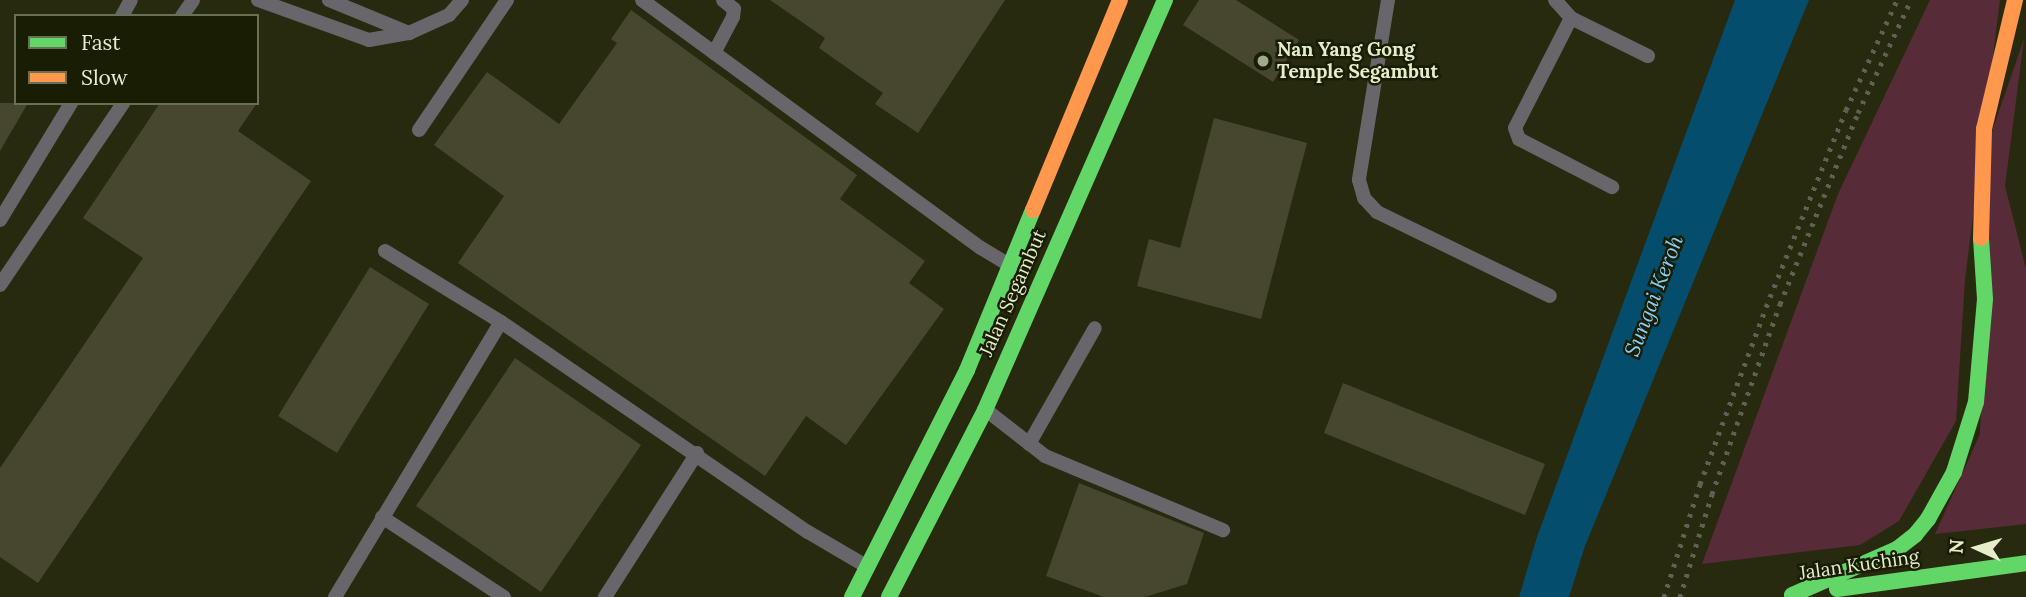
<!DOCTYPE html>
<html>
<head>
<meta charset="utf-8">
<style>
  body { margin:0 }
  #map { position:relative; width:2026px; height:597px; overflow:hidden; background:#272a0e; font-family:Lora,serif }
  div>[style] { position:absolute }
  .green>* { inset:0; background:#572c38 }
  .water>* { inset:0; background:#044d6d }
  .building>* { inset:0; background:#47462e }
  .lane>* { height:14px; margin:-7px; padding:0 7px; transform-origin:7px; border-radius:7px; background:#68666b }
  .fast>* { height:16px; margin:-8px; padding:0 8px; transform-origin:8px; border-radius:8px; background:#63d668 }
  .slow>* { height:16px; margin:-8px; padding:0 8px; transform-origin:8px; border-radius:8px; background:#ff974d }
  .rail>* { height:5px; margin-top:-2.5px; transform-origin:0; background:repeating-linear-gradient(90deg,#606155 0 3.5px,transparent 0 10.5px) }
  .dots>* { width:19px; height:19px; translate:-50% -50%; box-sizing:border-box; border:4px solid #181d03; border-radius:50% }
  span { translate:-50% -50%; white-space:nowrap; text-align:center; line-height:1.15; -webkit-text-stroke:5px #181d03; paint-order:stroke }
  .poi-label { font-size:19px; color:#e5edcb; font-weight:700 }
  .left { translate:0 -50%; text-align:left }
  .street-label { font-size:19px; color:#e5edcb }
  .water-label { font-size:21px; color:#87cefd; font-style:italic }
  .legend { position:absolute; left:14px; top:14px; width:245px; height:91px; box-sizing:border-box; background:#181d03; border:2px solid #6a7053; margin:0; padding:9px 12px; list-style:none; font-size:21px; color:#e5edcb }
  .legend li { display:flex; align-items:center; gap:14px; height:35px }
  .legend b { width:35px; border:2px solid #6a7053 }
  .north { position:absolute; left:1942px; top:513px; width:70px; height:70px; -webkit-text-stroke:5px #181d03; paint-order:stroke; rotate:274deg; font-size:19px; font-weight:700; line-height:28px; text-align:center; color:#e5edcb }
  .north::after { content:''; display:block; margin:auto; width:24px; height:32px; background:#e5edcb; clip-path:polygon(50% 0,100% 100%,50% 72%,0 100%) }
</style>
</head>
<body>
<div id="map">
  <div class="green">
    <i style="clip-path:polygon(1930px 0,2000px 0,1965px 280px,1956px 421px,1899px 521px,1860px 545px,1702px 564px,1838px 194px)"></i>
    <i style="clip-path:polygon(2024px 39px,2005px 186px,2026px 269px,2026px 524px,1935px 534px,1980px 434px,1990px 137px)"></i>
  </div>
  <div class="water">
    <i style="clip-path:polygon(1735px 0,1809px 0,1585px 546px,1569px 597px,1519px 597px,1537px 537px)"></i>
  </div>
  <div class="building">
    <i style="clip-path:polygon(770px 0,1005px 0,918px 133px,875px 104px,883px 93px,819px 48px,825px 38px)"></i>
    <i style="clip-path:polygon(1199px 0,1236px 0,1299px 40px,1273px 82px,1183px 25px)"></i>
    <i style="clip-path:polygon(631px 10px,857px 175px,840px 199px,925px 261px,909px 283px,944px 309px,846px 445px,806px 416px,765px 476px,458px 263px,504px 196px,434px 145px,487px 72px,559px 124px,617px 43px,611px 39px)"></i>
    <i style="clip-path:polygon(0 103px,28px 103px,0 151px)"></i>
    <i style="clip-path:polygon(160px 103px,257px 103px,238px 131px,311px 181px,38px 583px,0 557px,0 468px,143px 258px,83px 218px)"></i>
    <i style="clip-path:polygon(1214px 118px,1307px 143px,1261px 319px,1137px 286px,1149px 239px,1180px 248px)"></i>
    <i style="clip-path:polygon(370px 267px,429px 304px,337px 453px,278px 416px)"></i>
    <i style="clip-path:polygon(515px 358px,641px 445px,541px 592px,416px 506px)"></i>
    <i style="clip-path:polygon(1343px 383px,1545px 464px,1525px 515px,1324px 433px)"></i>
    <i style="clip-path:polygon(1079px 483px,1204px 533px,1187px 584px,1145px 597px,1104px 597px,1046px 576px)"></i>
  </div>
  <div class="lane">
    <i style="left:258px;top:0;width:118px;rotate:19.8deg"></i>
    <i style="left:369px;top:40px;width:41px;rotate:-9.9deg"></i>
    <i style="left:329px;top:0;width:87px;rotate:22.4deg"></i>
    <i style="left:409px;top:33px;width:44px;rotate:-24.2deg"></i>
    <i style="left:449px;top:15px;width:20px;rotate:-49deg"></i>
    <i style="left:642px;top:0;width:420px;rotate:36.2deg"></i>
    <i style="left:981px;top:248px;width:33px;rotate:31deg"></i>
    <i style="left:1388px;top:0;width:182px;rotate:99.2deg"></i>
    <i style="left:1359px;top:180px;width:19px;rotate:74deg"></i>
    <i style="left:1364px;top:198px;width:19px;rotate:47deg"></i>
    <i style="left:1377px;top:212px;width:192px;rotate:25.9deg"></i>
    <i style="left:1555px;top:0;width:24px;rotate:48deg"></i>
    <i style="left:1571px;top:18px;width:86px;rotate:26.3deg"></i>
    <i style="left:122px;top:16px;width:18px;rotate:-61deg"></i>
    <i style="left:182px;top:16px;width:19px;rotate:-55deg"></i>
    <i style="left:1571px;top:18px;width:123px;rotate:117deg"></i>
    <i style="left:1515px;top:128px;width:12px;rotate:70deg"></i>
    <i style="left:1519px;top:139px;width:105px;rotate:27.3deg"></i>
    <i style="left:714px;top:53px;width:41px;rotate:-62.2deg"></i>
    <i style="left:733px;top:17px;width:8px;rotate:-83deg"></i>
    <i style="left:734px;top:9px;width:14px;rotate:-141deg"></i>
    <i style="left:419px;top:130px;width:157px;rotate:-55.9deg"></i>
    <i style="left:0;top:220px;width:137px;rotate:-58.7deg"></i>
    <i style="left:385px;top:251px;width:136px;rotate:31.5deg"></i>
    <i style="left:501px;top:322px;width:372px;rotate:34.4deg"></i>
    <i style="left:808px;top:532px;width:67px;rotate:30.4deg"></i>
    <i style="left:0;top:285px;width:220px;rotate:-55.9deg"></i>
    <i style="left:986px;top:410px;width:75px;rotate:37.9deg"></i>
    <i style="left:1045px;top:456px;width:193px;rotate:22.6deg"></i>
    <i style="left:1029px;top:444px;width:133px;rotate:-60.4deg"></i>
    <i style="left:382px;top:517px;width:146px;rotate:33.3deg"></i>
    <i style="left:335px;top:597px;width:321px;rotate:-58.9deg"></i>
    <i style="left:605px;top:597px;width:171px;rotate:-57.4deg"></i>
  </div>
  <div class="fast">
    <i style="left:1837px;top:589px;width:191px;rotate:-7.8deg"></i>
    <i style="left:1792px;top:595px;width:115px;rotate:-23.7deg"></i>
    <i style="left:1897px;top:549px;width:23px;rotate:-38deg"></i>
    <i style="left:1915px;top:535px;width:21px;rotate:-51deg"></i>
    <i style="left:1928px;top:519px;width:54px;rotate:-61deg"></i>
    <i style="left:1954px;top:472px;width:73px;rotate:-72.6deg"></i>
    <i style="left:1976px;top:402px;width:103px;rotate:-85deg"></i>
    <i style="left:1985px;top:299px;width:61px;rotate:-93.8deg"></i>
    <i style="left:852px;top:597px;width:254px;rotate:-63.1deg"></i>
    <i style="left:967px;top:370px;width:173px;rotate:-67.6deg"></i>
    <i style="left:889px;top:597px;width:210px;rotate:-62.8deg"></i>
    <i style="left:985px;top:410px;width:448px;rotate:-66.3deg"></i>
  </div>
  <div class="slow">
    <i style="left:1033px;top:210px;width:227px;rotate:-67.5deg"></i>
    <i style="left:1981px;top:238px;width:109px;rotate:-88.4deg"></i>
    <i style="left:1984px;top:129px;width:133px;rotate:-76.5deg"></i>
  </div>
  <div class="rail">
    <i style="left:1664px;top:597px;width:119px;rotate:-72.3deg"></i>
    <i style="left:1700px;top:484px;width:200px;rotate:-69.5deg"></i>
    <i style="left:1770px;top:297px;width:202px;rotate:-67.9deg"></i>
    <i style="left:1846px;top:110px;width:121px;rotate:-65.1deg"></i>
    <i style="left:1680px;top:597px;width:108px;rotate:-72.7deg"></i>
    <i style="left:1712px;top:494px;width:202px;rotate:-70.3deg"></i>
    <i style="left:1780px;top:304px;width:206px;rotate:-67.8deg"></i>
    <i style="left:1858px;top:113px;width:125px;rotate:-64.9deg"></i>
  </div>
  <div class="dots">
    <i style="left:1263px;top:61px;background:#a2a989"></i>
  </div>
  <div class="poi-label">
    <span class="left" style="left:1277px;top:61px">Nan Yang Gong<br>Temple Segambut</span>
  </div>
  <div class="street-label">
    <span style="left:1013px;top:293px;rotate:-66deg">Jalan Segambut</span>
    <span style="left:1859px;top:565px;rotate:-8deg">Jalan Kuching</span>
  </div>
  <div class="water-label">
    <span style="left:1654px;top:296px;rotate:-69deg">Sungai Keroh</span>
  </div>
  <ul class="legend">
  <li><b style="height:9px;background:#63d668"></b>Fast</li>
  <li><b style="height:9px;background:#ff974d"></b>Slow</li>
  </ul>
  <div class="north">N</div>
</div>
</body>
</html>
